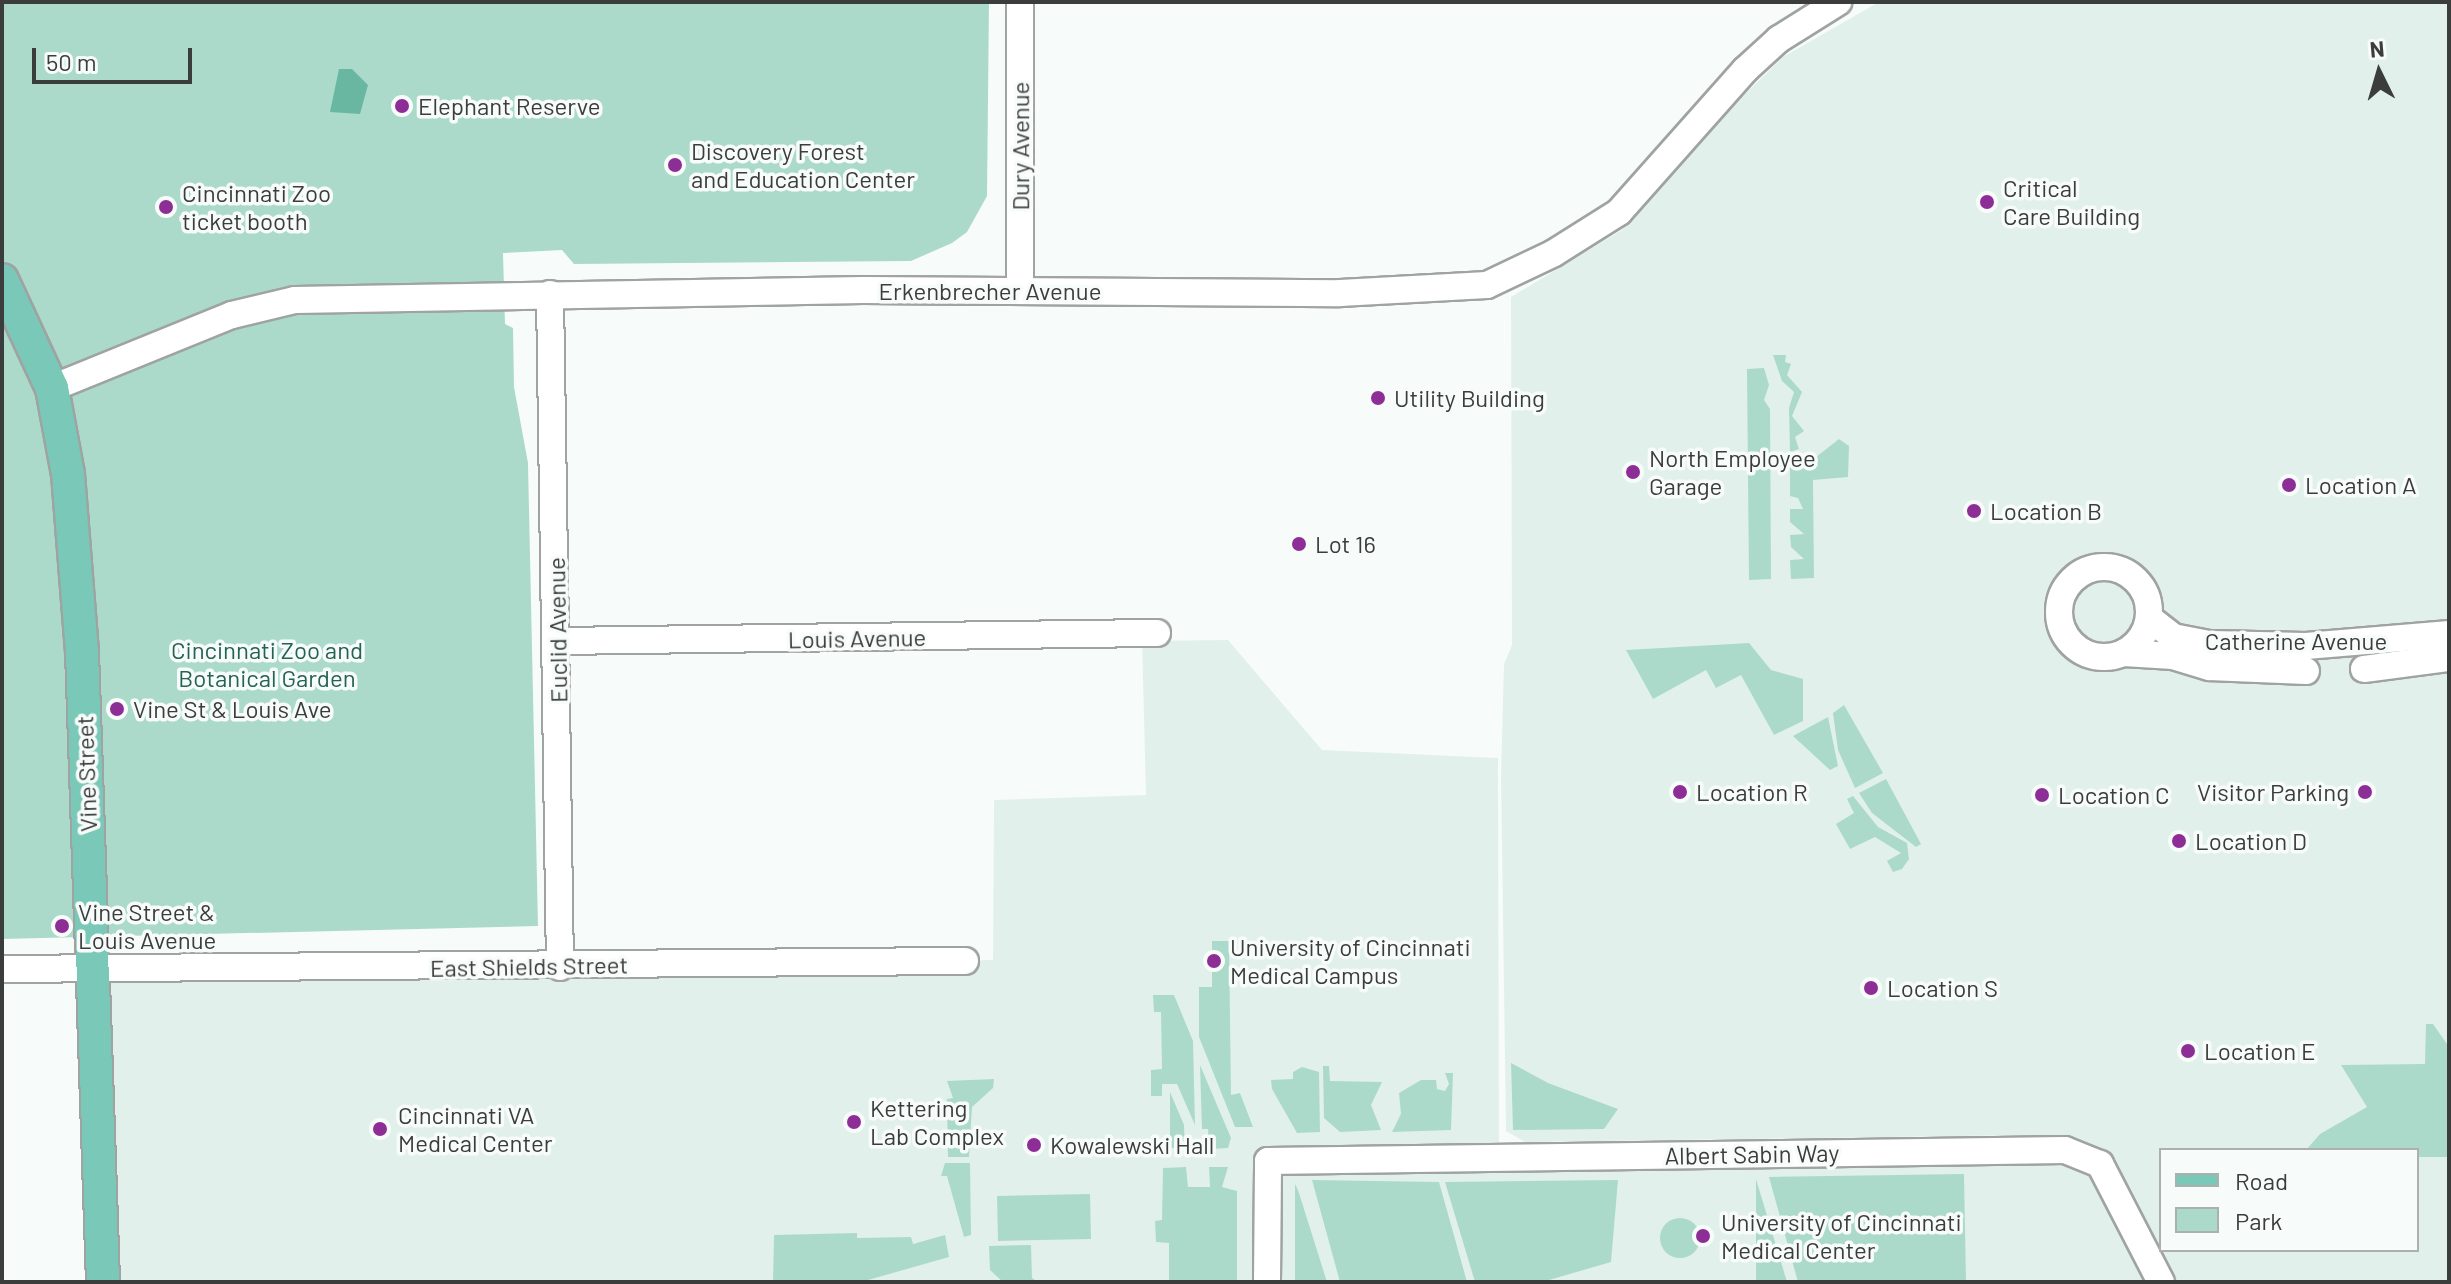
<!DOCTYPE html>
<html>
<head>
<meta charset="utf-8">
<style>
  body { margin:0 }
  #map { position:relative; width:2451px; height:1284px; overflow:hidden; background:#f7fcfa; font-family:Barlow,sans-serif }
  div>[style] { position:absolute }
  .built>* { inset:0; background:#e2f0eb }
  .green>* { inset:0; background:#abdacb }
  .round { border-radius:50% }
  .water>* { inset:0; background:#69b7a1 }
  .roads { filter:drop-shadow(2px 0 #9fa3a1) drop-shadow(-2px 0 #9fa3a1) drop-shadow(0 2px #9fa3a1) drop-shadow(0 -2px #9fa3a1) }
  .minor>* { height:26px; margin:-13px; padding:0 13px; transform-origin:13px; border-radius:13px; background:#fff }
  .minor>.ring { margin:-13px; padding:0; box-sizing:content-box; background:none; border:26px solid #fff; border-radius:50% }
  .major>* { height:32px; margin:-16px; padding:0 16px; transform-origin:16px; border-radius:16px; background:#7ac8b7 }
  .dots>* { width:22px; height:22px; translate:-50% -50%; box-sizing:border-box; border:4px solid #f7fcfa; border-radius:50% }
  span { translate:-50% -50%; white-space:nowrap; text-align:center; line-height:1.15; -webkit-text-stroke:7px #f7fcfa; paint-order:stroke }
  .poi-label { font-size:24px; color:#3b3d3c }
  .left { translate:0 -50%; text-align:left }
  .right { translate:-100% -50%; text-align:right }
  .street-label { font-size:24px; color:#3b3d3c }
  .park-label { font-size:24px; color:#246253 }
  .frame { position:absolute; inset:0; border:4px solid #3b3d3c; pointer-events:none }
  .legend { position:absolute; left:2159px; top:1148px; width:260px; height:104px; box-sizing:border-box; background:#f7fcfa; border:2px solid #acb0ae; margin:0; padding:10px 14px; list-style:none; font-size:24px; color:#3b3d3c }
  .legend li { display:flex; align-items:center; gap:16px; height:40px }
  .legend b { width:40px; border:2px solid #acb0ae }
  .north { position:absolute; left:2339px; top:32px; width:80px; height:80px; -webkit-text-stroke:6px #f7fcfa; paint-order:stroke; rotate:355deg; font-size:22px; font-weight:700; line-height:32px; text-align:center; color:#3b3d3c }
  .north::after { content:''; display:block; margin:auto; width:28px; height:36px; background:#3b3d3c; clip-path:polygon(50% 0,100% 100%,50% 72%,0 100%) }
  .scale { position:absolute; left:32px; top:48px; width:160px; height:36px; box-sizing:border-box; border:4px solid #3b3d3c; border-top:0; padding-left:10px; font-size:24px; line-height:28px; white-space:nowrap; color:#3b3d3c; -webkit-text-stroke:6px #f7fcfa; paint-order:stroke }
</style>
</head>
<body>
<div id="map">
  <div class="built">
    <i style="clip-path:polygon(1879px 2px,2449px 2px,2449px 1282px,2178px 1282px,2161px 1250px,2417px 1250px,2417px 1150px,2161px 1150px,2161px 1249px,2122px 1174px,2098px 1148px,2081px 1142px,2038px 1135px,1525px 1142px,1506px 1131px,1501px 776px,1504px 664px,1512px 645px,1511px 297px,1622px 230px,1702px 136px,1783px 57px)"></i>
    <i style="clip-path:polygon(1228px 640px,1322px 750px,1498px 758px,1499px 1158px,2086px 1155px,2161px 1282px,103px 1282px,93px 968px,993px 960px,994px 800px,1146px 795px,1142px 641px)"></i>
  </div>
  <div class="green">
    <i style="clip-path:polygon(2px 2px,989px 2px,987px 196px,967px 232px,952px 243px,911px 261px,574px 264px,562px 250px,503px 253px,505px 324px,513px 328px,514px 387px,528px 463px,538px 926px,2px 939px)"></i>
    <i style="clip-path:polygon(1773px 355px,1786px 355px,1785px 362px,1791px 364px,1787px 375px,1802px 392px,1792px 416px,1804px 431px,1795px 437px,1799px 449px,1790px 452px,1789px 408px,1794px 392px,1782px 381px)"></i>
    <i style="clip-path:polygon(1764px 368px,1769px 385px,1764px 400px,1770px 409px,1771px 579px,1749px 580px,1747px 369px)"></i>
    <i style="clip-path:polygon(1839px 439px,1849px 446px,1848px 477px,1813px 480px,1814px 578px,1791px 579px,1790px 560px,1804px 559px,1791px 547px,1790px 535px,1804px 534px,1790px 522px,1790px 509px,1803px 509px,1798px 498px,1790px 496px,1790px 464px,1803px 460px,1806px 465px)"></i>
    <i style="clip-path:polygon(1749px 643px,1771px 670px,1803px 679px,1803px 721px,1774px 735px,1741px 675px,1716px 688px,1706px 670px,1653px 699px,1626px 650px)"></i>
    <i style="clip-path:polygon(1844px 705px,1883px 773px,1855px 788px,1838px 750px,1833px 713px)"></i>
    <i style="clip-path:polygon(1828px 717px,1838px 766px,1830px 770px,1793px 736px)"></i>
    <i style="clip-path:polygon(1886px 779px,1921px 844px,1916px 847px,1872px 813px,1859px 793px)"></i>
    <i style="clip-path:polygon(1853px 796px,1878px 827px,1907px 843px,1909px 859px,1902px 869px,1893px 872px,1887px 861px,1901px 853px,1875px 837px,1850px 849px,1836px 824px,1854px 813px,1847px 799px)"></i>
    <i style="clip-path:polygon(1212px 941px,1229px 941px,1231px 1095px,1240px 1093px,1253px 1127px,1235px 1127px,1199px 1037px,1199px 987px,1212px 987px)"></i>
    <i style="clip-path:polygon(1153px 995px,1174px 995px,1193px 1041px,1195px 1125px,1177px 1084px,1162px 1084px,1162px 1096px,1151px 1096px,1151px 1070px,1162px 1069px,1161px 1012px,1154px 1012px)"></i>
    <i style="clip-path:polygon(2426px 1024px,2433px 1024px,2449px 1047px,2449px 1157px,2417px 1157px,2417px 1150px,2306px 1150px,2320px 1134px,2367px 1107px,2341px 1065px,2425px 1064px)"></i>
    <i style="clip-path:polygon(1511px 1063px,1548px 1083px,1618px 1109px,1604px 1129px,1513px 1130px)"></i>
    <i style="clip-path:polygon(1200px 1065px,1231px 1138px,1228px 1148px,1209px 1149px,1208px 1129px,1202px 1129px)"></i>
    <i style="clip-path:polygon(1323px 1066px,1329px 1066px,1330px 1081px,1382px 1082px,1371px 1105px,1381px 1130px,1340px 1132px,1324px 1118px)"></i>
    <i style="clip-path:polygon(1302px 1067px,1319px 1072px,1320px 1132px,1297px 1133px,1272px 1089px,1271px 1080px,1293px 1079px,1293px 1072px)"></i>
    <i style="clip-path:polygon(1445px 1073px,1453px 1073px,1451px 1130px,1392px 1132px,1401px 1114px,1399px 1093px,1421px 1080px,1436px 1080px,1437px 1089px,1445px 1091px,1449px 1084px)"></i>
    <i style="clip-path:polygon(994px 1079px,993px 1088px,972px 1107px,969px 1157px,948px 1157px,947px 1099px,953px 1098px,947px 1081px)"></i>
    <i style="clip-path:polygon(1170px 1092px,1184px 1125px,1185px 1148px,1170px 1148px)"></i>
    <i style="clip-path:polygon(945px 1163px,970px 1163px,971px 1235px,964px 1237px,947px 1176px,941px 1176px)"></i>
    <i style="clip-path:polygon(1186px 1167px,1188px 1187px,1210px 1187px,1209px 1167px,1228px 1167px,1222px 1187px,1237px 1191px,1237px 1282px,1169px 1282px,1169px 1243px,1156px 1242px,1155px 1221px,1162px 1220px,1163px 1168px)"></i>
    <i style="clip-path:polygon(1964px 1174px,1966px 1282px,1798px 1282px,1769px 1177px)"></i>
    <i style="clip-path:polygon(1756px 1179px,1787px 1282px,1756px 1282px)"></i>
    <i style="clip-path:polygon(1312px 1180px,1439px 1182px,1467px 1282px,1340px 1282px)"></i>
    <i style="clip-path:polygon(1618px 1180px,1611px 1262px,1542px 1282px,1475px 1282px,1445px 1182px)"></i>
    <i style="clip-path:polygon(1295px 1184px,1298px 1190px,1327px 1282px,1295px 1282px)"></i>
    <i style="clip-path:polygon(1090px 1194px,1091px 1239px,998px 1241px,997px 1196px)"></i>
    <i class="round" style="left:1660px;top:1218px;width:40px;height:40px"></i>
    <i style="clip-path:polygon(857px 1233px,857px 1238px,911px 1237px,913px 1244px,945px 1235px,949px 1257px,861px 1282px,773px 1282px,774px 1235px)"></i>
    <i style="clip-path:polygon(1031px 1245px,1032px 1278px,1038px 1282px,1003px 1282px,990px 1270px,989px 1246px)"></i>
  </div>
  <div class="water">
    <i style="clip-path:polygon(339px 69px,352px 69px,368px 85px,360px 114px,330px 112px)"></i>
  </div>
  <div class="roads">
    <div class="minor">
      <i style="left:1020px;top:289px;width:287px;rotate:-90deg"></i>
      <i style="left:550px;top:294px;width:673px;rotate:89.15deg"></i>
      <i style="left:52px;top:388px;width:194px;rotate:-22.1deg"></i>
      <i style="left:232px;top:315px;width:65px;rotate:-13.4deg"></i>
      <i style="left:295px;top:300px;width:568px;rotate:-1.01deg"></i>
      <i style="left:863px;top:290px;width:477px;rotate:0.4deg"></i>
      <i style="left:1340px;top:293px;width:147px;rotate:-3.1deg"></i>
      <i style="left:1487px;top:285px;width:74px;rotate:-25.5deg"></i>
      <i style="left:1554px;top:253px;width:77px;rotate:-32.2deg"></i>
      <i style="left:1619px;top:212px;width:190px;rotate:-48.4deg"></i>
      <i style="left:1745px;top:70px;width:46px;rotate:-42.4deg"></i>
      <i style="left:1779px;top:39px;width:70px;rotate:-32.1deg"></i>
      <i class="ring" style="left:2059px;top:567px;width:64px;height:64px"></i>
      <i style="left:2149px;top:618px;width:31px;rotate:38deg"></i>
      <i style="left:2173px;top:637px;width:38px;rotate:11deg"></i>
      <i style="left:2210px;top:644px;width:96px;rotate:1.2deg"></i>
      <i style="left:2306px;top:646px;width:144px;rotate:-4.8deg"></i>
      <i style="left:558px;top:641px;width:599px;rotate:-0.77deg"></i>
      <i style="left:2124px;top:653px;width:49px;rotate:3.5deg"></i>
      <i style="left:2173px;top:656px;width:38px;rotate:17deg"></i>
      <i style="left:2209px;top:667px;width:97px;rotate:2.4deg"></i>
      <i style="left:2364px;top:669px;width:86px;rotate:-7.4deg"></i>
      <i style="left:2px;top:969px;width:963px;rotate:-0.48deg"></i>
      <i style="left:1267px;top:1282px;width:121px;rotate:-89.5deg"></i>
      <i style="left:1268px;top:1161px;width:797px;rotate:-0.79deg"></i>
      <i style="left:2065px;top:1150px;width:38px;rotate:22deg"></i>
      <i style="left:2100px;top:1164px;width:133px;rotate:62.7deg"></i>
    </div>
    <div class="major">
      <i style="left:2px;top:280px;width:119px;rotate:65.2deg"></i>
      <i style="left:52px;top:388px;width:87px;rotate:79.5deg"></i>
      <i style="left:68px;top:474px;width:179px;rotate:85.5deg"></i>
      <i style="left:82px;top:652px;width:630px;rotate:88.09deg"></i>
    </div>
  </div>
  <div class="dots">
    <i style="left:402px;top:106px;background:#8d2e97"></i>
    <i style="left:675px;top:165px;background:#8d2e97"></i>
    <i style="left:1987px;top:202px;background:#8d2e97"></i>
    <i style="left:166px;top:207px;background:#8d2e97"></i>
    <i style="left:1378px;top:398px;background:#8d2e97"></i>
    <i style="left:1633px;top:472px;background:#8d2e97"></i>
    <i style="left:2289px;top:485px;background:#8d2e97"></i>
    <i style="left:1974px;top:511px;background:#8d2e97"></i>
    <i style="left:1299px;top:544px;background:#8d2e97"></i>
    <i style="left:117px;top:709px;background:#8d2e97"></i>
    <i style="left:1680px;top:792px;background:#8d2e97"></i>
    <i style="left:2365px;top:792px;background:#8d2e97"></i>
    <i style="left:2042px;top:795px;background:#8d2e97"></i>
    <i style="left:2179px;top:841px;background:#8d2e97"></i>
    <i style="left:62px;top:926px;background:#8d2e97"></i>
    <i style="left:1214px;top:961px;background:#8d2e97"></i>
    <i style="left:1871px;top:988px;background:#8d2e97"></i>
    <i style="left:2188px;top:1051px;background:#8d2e97"></i>
    <i style="left:854px;top:1122px;background:#8d2e97"></i>
    <i style="left:380px;top:1129px;background:#8d2e97"></i>
    <i style="left:1034px;top:1145px;background:#8d2e97"></i>
    <i style="left:1703px;top:1236px;background:#8d2e97"></i>
  </div>
  <div class="poi-label">
    <span class="left" style="left:418px;top:106px">Elephant Reserve</span>
    <span class="left" style="left:691px;top:165px">Discovery Forest<br>and Education Center</span>
    <span class="left" style="left:2003px;top:202px">Critical<br>Care Building</span>
    <span class="left" style="left:182px;top:207px">Cincinnati Zoo<br>ticket booth</span>
    <span class="left" style="left:1394px;top:398px">Utility Building</span>
    <span class="left" style="left:1649px;top:472px">North Employee<br>Garage</span>
    <span class="left" style="left:2305px;top:485px">Location A</span>
    <span class="left" style="left:1990px;top:511px">Location B</span>
    <span class="left" style="left:1315px;top:544px">Lot 16</span>
    <span class="left" style="left:133px;top:709px">Vine St &amp; Louis Ave</span>
    <span class="left" style="left:1696px;top:792px">Location R</span>
    <span class="right" style="left:2349px;top:792px">Visitor Parking</span>
    <span class="left" style="left:2058px;top:795px">Location C</span>
    <span class="left" style="left:2195px;top:841px">Location D</span>
    <span class="left" style="left:78px;top:926px">Vine Street &amp;<br>Louis Avenue</span>
    <span class="left" style="left:1230px;top:961px">University of Cincinnati<br>Medical Campus</span>
    <span class="left" style="left:1887px;top:988px">Location S</span>
    <span class="left" style="left:2204px;top:1051px">Location E</span>
    <span class="left" style="left:870px;top:1122px">Kettering<br>Lab Complex</span>
    <span class="left" style="left:398px;top:1129px">Cincinnati VA<br>Medical Center</span>
    <span class="left" style="left:1050px;top:1145px">Kowalewski Hall</span>
    <span class="left" style="left:1721px;top:1236px">University of Cincinnati<br>Medical Center</span>
  </div>
  <div class="street-label">
    <span style="left:1020px;top:146px;rotate:-90deg">Dury Avenue</span>
    <span style="left:990px;top:291px">Erkenbrecher Avenue</span>
    <span style="left:557px;top:630px;rotate:-91deg">Euclid Avenue</span>
    <span style="left:857px;top:638px;rotate:-1deg">Louis Avenue</span>
    <span style="left:2296px;top:641px">Catherine Avenue</span>
    <span style="left:86px;top:774px;rotate:-92deg">Vine Street</span>
    <span style="left:529px;top:966px;rotate:-1deg">East Shields Street</span>
    <span style="left:1752px;top:1154px;rotate:-1deg">Albert Sabin Way</span>
  </div>
  <div class="park-label">
    <span style="left:267px;top:664px">Cincinnati Zoo and<br>Botanical Garden</span>
  </div>
  <div class="frame"></div>
  <ul class="legend">
  <li><b style="height:10px;background:#7ac8b7"></b>Road</li>
  <li><b style="height:22px;background:#abdacb"></b>Park</li>
  </ul>
  <div class="north">N</div>
  <div class="scale">50 m</div>
</div>
</body>
</html>
